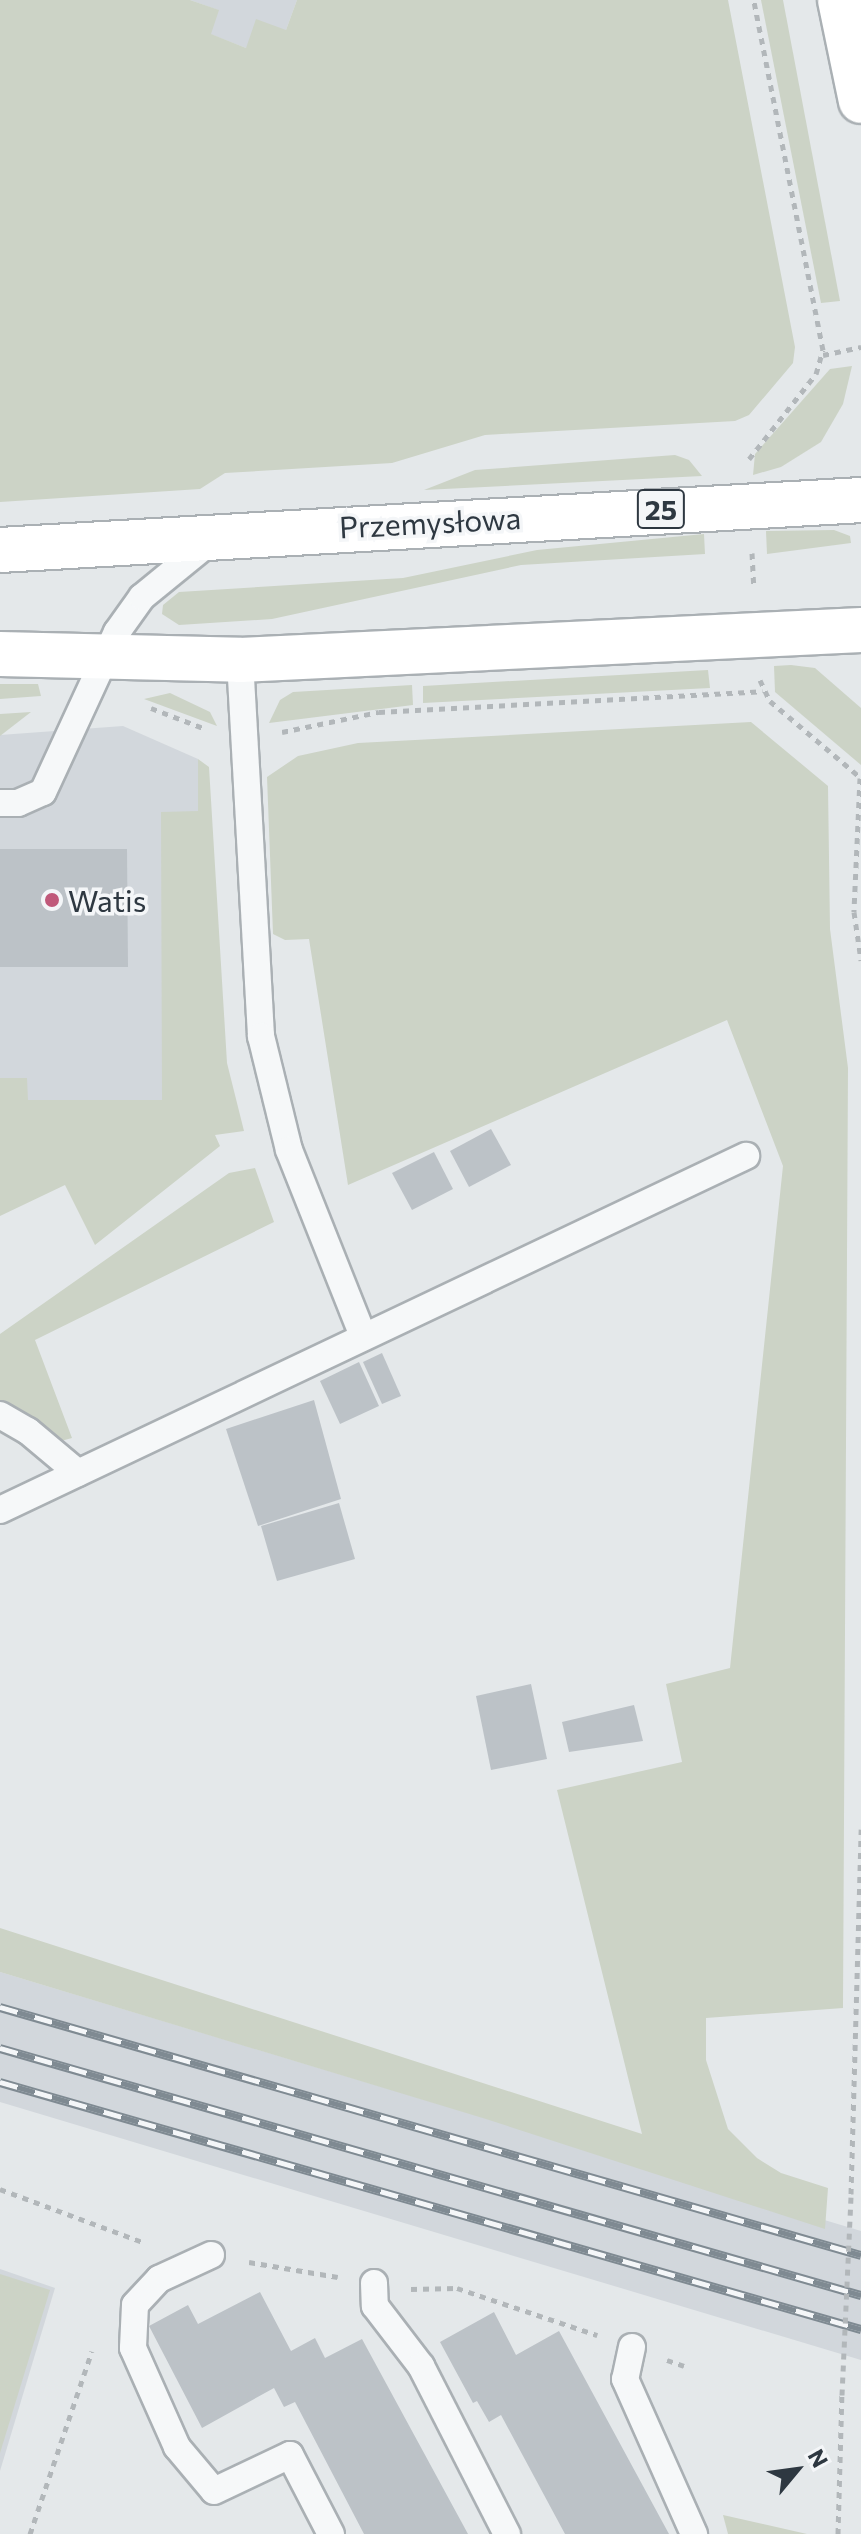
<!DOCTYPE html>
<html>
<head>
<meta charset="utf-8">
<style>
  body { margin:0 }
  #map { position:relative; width:861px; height:2534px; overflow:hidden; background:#e4e8ea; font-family:Commissioner,sans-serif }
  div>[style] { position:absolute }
  .built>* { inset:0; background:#d2d7dc }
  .green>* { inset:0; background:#ccd3c6 }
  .building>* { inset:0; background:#bcc2c7 }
  .path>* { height:5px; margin-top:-2.5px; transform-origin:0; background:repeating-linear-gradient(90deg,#b2b7ba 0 6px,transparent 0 12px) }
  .roads { filter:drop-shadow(2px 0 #aab0b4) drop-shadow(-2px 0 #aab0b4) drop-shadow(0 2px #aab0b4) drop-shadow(0 -2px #aab0b4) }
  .lane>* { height:26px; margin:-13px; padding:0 13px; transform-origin:13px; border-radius:13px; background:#f6f8f9 }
  .secondary>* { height:44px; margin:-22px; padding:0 22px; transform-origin:22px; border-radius:22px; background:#fff }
  .primary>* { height:44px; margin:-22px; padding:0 22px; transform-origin:22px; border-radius:22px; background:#fff }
  .rail>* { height:9px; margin-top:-4.5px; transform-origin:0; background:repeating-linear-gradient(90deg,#f4f6f8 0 18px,#7f8a92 0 36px); box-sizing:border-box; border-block:2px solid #7f8a92 }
  .path-bridge>* { height:5px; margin-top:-2.5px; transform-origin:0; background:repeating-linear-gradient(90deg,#b2b7ba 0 6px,transparent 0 12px) }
  .dots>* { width:22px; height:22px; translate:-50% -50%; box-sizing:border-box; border:4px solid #f4f6f8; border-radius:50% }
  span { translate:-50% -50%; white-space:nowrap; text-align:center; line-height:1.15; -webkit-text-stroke:7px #f4f6f8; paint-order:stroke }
  .shield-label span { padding:2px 6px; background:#f4f6f8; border:2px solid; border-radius:6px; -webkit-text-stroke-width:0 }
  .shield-label { font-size:28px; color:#2e3841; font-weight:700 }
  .street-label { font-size:30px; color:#2e3841 }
  .poi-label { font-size:30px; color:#2e3841 }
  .left { translate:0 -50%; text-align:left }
  .north { position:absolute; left:757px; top:2430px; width:80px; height:80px; -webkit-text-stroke:6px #f4f6f8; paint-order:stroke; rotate:61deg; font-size:22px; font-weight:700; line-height:32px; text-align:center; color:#2e3841 }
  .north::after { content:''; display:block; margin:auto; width:28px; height:36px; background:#2e3841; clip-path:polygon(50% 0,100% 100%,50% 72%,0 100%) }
</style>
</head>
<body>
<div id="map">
  <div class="built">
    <i style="clip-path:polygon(190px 0,297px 0,286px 30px,246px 48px,210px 34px,218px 10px)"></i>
    <i style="clip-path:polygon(123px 726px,198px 759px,203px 1071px,160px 1110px,0 1108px,0 735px)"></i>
    <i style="clip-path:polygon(0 1972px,861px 2231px,861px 2360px,0 2102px)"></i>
    <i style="clip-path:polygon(0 2269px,55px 2288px,0 2471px)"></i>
  </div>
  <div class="green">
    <i style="clip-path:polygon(0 0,190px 0,219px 10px,211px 34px,246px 48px,256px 19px,286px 30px,297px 0,728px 0,795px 347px,793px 363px,749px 415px,735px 421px,485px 435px,392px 463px,225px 473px,200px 489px,0 502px)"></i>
    <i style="clip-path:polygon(761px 0,783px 0,840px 301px,821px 303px)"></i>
    <i style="clip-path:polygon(852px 366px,843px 404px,821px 442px,781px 467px,753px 475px,755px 454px,830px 369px)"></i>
    <i style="clip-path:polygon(675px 455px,689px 460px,702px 476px,424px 490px,475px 470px)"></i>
    <i style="clip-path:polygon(834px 530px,850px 536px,851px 543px,767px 554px,766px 531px)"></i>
    <i style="clip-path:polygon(704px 534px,705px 554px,521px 565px,272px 619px,179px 625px,162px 614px,163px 605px,179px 592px,403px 578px,537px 550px)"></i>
    <i style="clip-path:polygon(791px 665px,815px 668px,861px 708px,861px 765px,775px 692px,774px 666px)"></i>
    <i style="clip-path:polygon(708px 670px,710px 688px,423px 703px,423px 686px)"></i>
    <i style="clip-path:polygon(0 684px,38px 684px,41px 696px,0 699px)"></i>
    <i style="clip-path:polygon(412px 685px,413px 705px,269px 723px,280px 700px,293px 692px)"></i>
    <i style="clip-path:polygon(170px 693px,210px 712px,217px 726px,144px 699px)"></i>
    <i style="clip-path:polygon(31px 712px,0 736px,0 714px)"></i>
    <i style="clip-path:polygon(751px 722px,828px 786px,830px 929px,848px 1068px,843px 2008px,706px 2018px,706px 2060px,728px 2129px,757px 2158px,781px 2173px,828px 2188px,825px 2229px,486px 2119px,0 1972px,0 1928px,642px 2134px,557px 1790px,682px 1762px,666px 1684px,730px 1668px,783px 1166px,727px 1020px,348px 1185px,309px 939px,285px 940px,273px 934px,267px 777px,298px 756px,358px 743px)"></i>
    <i style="clip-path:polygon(198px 759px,209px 767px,227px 1063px,244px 1131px,215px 1135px,220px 1146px,95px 1245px,65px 1185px,0 1216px,0 1078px,27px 1078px,28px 1100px,162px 1100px,161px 812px,198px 811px)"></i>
    <i style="clip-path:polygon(255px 1168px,274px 1222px,35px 1340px,72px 1438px,61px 1441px,0 1401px,0 1334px,229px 1173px)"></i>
    <i style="clip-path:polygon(0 2274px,50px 2290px,0 2453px)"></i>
    <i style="clip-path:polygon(723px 2515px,807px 2534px,728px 2534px)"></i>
  </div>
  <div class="building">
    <i style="clip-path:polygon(0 849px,127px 849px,128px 967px,0 967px)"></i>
    <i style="clip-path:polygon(491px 1129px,511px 1165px,469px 1187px,450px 1151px)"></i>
    <i style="clip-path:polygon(434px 1152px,453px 1189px,412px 1210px,392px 1173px)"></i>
    <i style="clip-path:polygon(382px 1353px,401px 1396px,382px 1404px,363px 1362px)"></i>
    <i style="clip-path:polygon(359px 1362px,379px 1406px,340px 1424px,320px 1381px)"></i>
    <i style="clip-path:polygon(314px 1400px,341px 1499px,258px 1526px,226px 1429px)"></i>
    <i style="clip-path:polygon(339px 1503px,355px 1559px,277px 1581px,261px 1526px)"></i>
    <i style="clip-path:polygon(531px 1684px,547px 1759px,491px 1770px,476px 1696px)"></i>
    <i style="clip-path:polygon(634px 1705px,643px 1741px,569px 1752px,562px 1722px)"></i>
    <i style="clip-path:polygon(260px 2292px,291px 2351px,315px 2338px,325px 2358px,362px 2339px,468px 2534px,364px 2534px,295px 2402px,284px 2407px,274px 2388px,202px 2428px,149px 2326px,188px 2305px,198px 2324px)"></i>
    <i style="clip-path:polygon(494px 2312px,516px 2355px,559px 2331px,669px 2534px,565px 2534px,501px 2415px,489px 2422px,477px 2401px,473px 2403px,440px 2342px)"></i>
  </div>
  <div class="path">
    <i style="left:823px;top:355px;width:39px;rotate:-12deg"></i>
    <i style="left:749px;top:459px;width:108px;rotate:-51.8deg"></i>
    <i style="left:816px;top:374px;width:25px;rotate:-74deg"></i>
    <i style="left:823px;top:350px;width:357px;rotate:-101.2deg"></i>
    <i style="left:752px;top:553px;width:34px;rotate:87deg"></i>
    <i style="left:760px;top:680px;width:23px;rotate:65deg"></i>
    <i style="left:770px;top:701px;width:119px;rotate:40.2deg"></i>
    <i style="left:151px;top:708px;width:59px;rotate:20.9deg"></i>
    <i style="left:282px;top:732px;width:99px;rotate:-11.7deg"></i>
    <i style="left:379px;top:712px;width:384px;rotate:-3.1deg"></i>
    <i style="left:860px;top:778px;width:134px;rotate:92.6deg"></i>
    <i style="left:854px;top:912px;width:49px;rotate:81.7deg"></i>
    <i style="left:0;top:2189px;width:155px;rotate:20.4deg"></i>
    <i style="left:851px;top:2194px;width:365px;rotate:-88.4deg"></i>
    <i style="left:249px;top:2262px;width:90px;rotate:9.6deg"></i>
    <i style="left:411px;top:2289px;width:46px;rotate:-1.2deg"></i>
    <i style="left:457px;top:2288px;width:148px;rotate:18.6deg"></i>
    <i style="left:667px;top:2360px;width:18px;rotate:19deg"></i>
    <i style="left:30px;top:2534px;width:193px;rotate:-71.3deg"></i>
    <i style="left:838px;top:2534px;width:139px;rotate:-88.4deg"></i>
  </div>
  <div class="roads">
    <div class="lane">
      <i style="left:240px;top:660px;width:377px;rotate:86.8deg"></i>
      <i style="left:261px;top:1036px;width:117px;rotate:76.2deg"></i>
      <i style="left:289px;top:1150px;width:200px;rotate:68.3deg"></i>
      <i style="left:0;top:803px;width:18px"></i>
      <i style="left:18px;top:803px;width:27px;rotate:-24deg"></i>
      <i style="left:43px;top:792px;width:176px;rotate:-65.2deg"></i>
      <i style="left:117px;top:632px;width:43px;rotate:-54.5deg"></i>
      <i style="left:142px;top:597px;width:90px;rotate:-39.2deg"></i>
      <i style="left:0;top:1415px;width:32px;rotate:30deg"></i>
      <i style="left:28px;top:1431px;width:65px;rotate:40deg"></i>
      <i style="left:0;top:1510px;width:826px;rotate:-25.39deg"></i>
      <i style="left:211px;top:2255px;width:57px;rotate:155.2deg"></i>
      <i style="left:159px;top:2279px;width:35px;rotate:133deg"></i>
      <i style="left:135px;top:2305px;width:43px;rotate:92.7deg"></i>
      <i style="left:133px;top:2348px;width:108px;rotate:66deg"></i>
      <i style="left:177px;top:2447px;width:57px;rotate:49.9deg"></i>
      <i style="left:214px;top:2491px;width:84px;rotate:-25.3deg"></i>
      <i style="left:290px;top:2455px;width:89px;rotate:62.6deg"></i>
      <i style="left:374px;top:2283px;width:23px;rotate:88deg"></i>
      <i style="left:375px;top:2306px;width:76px;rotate:52.5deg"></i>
      <i style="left:421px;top:2366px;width:189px;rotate:62.9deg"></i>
      <i style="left:632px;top:2347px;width:33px;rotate:102deg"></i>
      <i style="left:625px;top:2379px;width:170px;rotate:66deg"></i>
    </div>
    <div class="secondary">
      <i style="left:840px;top:0;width:103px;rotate:78.3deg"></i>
    </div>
    <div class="primary">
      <i style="left:0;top:550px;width:862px;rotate:-3.32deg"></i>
      <i style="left:0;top:654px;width:240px;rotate:1.4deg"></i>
      <i style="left:240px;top:660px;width:622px;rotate:-2.77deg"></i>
    </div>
  </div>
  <div class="rail">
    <i style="left:0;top:2007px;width:896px;rotate:16.07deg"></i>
    <i style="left:0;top:2048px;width:896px;rotate:16.01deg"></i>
    <i style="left:0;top:2082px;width:896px;rotate:16.01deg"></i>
  </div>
  <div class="path-bridge">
    <i style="left:842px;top:2395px;width:201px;rotate:-87.4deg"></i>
  </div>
  <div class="dots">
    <i style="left:52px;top:900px;background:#c0597a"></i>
  </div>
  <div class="shield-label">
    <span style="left:661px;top:509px">25</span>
  </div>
  <div class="street-label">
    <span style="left:430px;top:522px;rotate:-3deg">Przemysłowa</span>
  </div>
  <div class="poi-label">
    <span class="left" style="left:68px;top:900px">Watis</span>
  </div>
  <div class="north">N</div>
</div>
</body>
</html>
